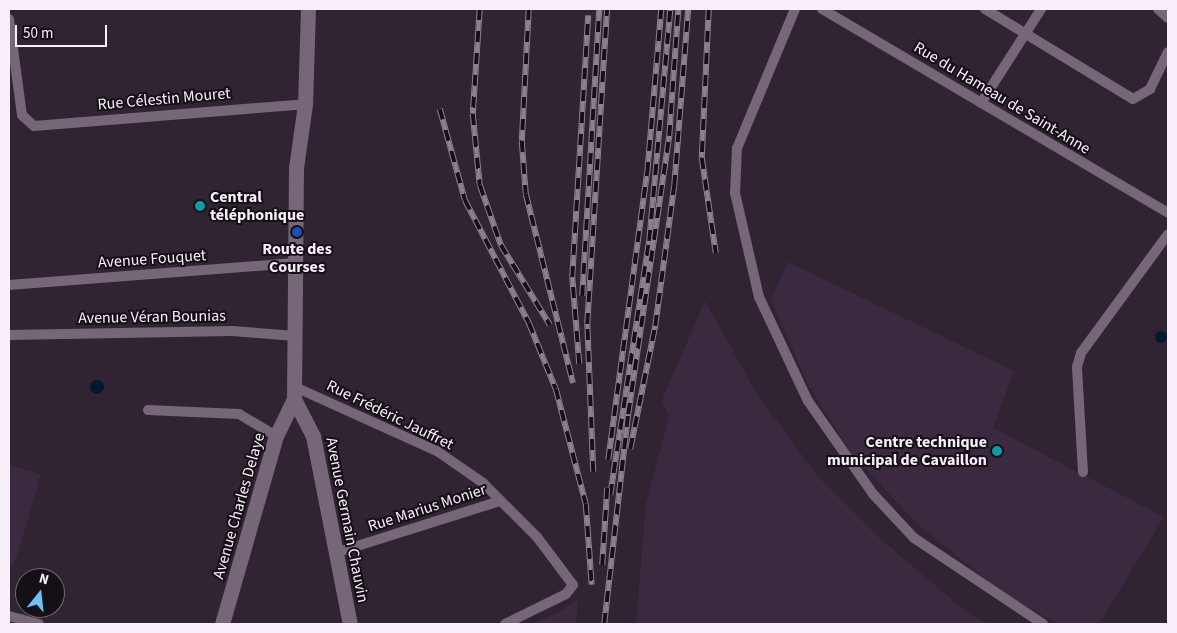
<!DOCTYPE html>
<html>
<head>
<meta charset="utf-8">
<style>
  body { margin:0 }
  #map { position:relative; width:1177px; height:633px; overflow:hidden; background:#302332; font-family:"Source Sans 3",sans-serif }
  div>[style] { position:absolute }
  .built>* { inset:0; background:#3b2a3f }
  .water>* { inset:0; background:#001931 }
  .round { border-radius:50% }
  .street>* { height:10px; margin:-5px; padding:0 5px; transform-origin:5px; border-radius:5px; background:#756678 }
  .secondary>* { height:15px; margin:-7.5px; padding:0 7.5px; transform-origin:7.5px; border-radius:7.5px; background:#756678 }
  .rail>* { height:5.5px; margin-top:-2.75px; transform-origin:0; background:repeating-linear-gradient(90deg,#150f16 0 11px,#8b808d 0 22px); box-sizing:border-box; border-block:1px solid #8b808d }
  .dots>* { width:14px; height:14px; translate:-50% -50%; box-sizing:border-box; border:2px solid #150f16; border-radius:50% }
  span { translate:-50% -50%; white-space:nowrap; text-align:center; line-height:1.15; -webkit-text-stroke:4px #150f16; paint-order:stroke }
  .street-label { font-size:16px; color:#f8effa }
  .poi-label { font-size:16px; color:#f8effa; font-weight:700 }
  .left { translate:0 -50%; text-align:left }
  .right { translate:-100% -50%; text-align:right }
  .frame { position:absolute; inset:0; border:10px solid #f8effa; pointer-events:none }
  .north { position:absolute; left:15px; top:568px; width:50px; height:50px; box-sizing:border-box; background:#150f16; border:1px solid #706971; border-radius:50%; rotate:16deg; font-size:14px; font-weight:700; line-height:20px; text-align:center; color:#f8effa }
  .north::after { content:''; display:block; margin:auto; width:18px; height:22px; background:#6cc3f3; clip-path:polygon(50% 0,100% 100%,50% 72%,0 100%) }
  .scale { position:absolute; left:15px; top:25px; width:92px; height:22px; box-sizing:border-box; border:2px solid #f8effa; border-top:0; padding-left:6px; font-size:15px; line-height:18px; white-space:nowrap; color:#f8effa; -webkit-text-stroke:4px #150f16; paint-order:stroke }
</style>
</head>
<body>
<div id="map">
  <div class="built">
    <i style="clip-path:polygon(788px 262px,1014px 371px,993px 428px,1164px 517px,1099px 624px,1059px 624px,1008px 597px,918px 525px,850px 452px,808px 384px,771px 300px)"></i>
    <i style="clip-path:polygon(705px 301px,757px 394px,818px 477px,877px 536px,969px 614px,989px 624px,636px 624px,646px 504px,669px 417px,662px 400px)"></i>
    <i style="clip-path:polygon(9px 465px,41px 474px,14px 566px,9px 564px)"></i>
    <i style="clip-path:polygon(578px 598px,576px 624px,532px 624px,562px 611px)"></i>
  </div>
  <div class="water">
    <i class="round" style="left:1155px;top:331px;width:12px;height:12px"></i>
    <i class="round" style="left:90px;top:380px;width:14px;height:14px"></i>
  </div>
  <div class="street">
    <i style="left:795px;top:9px;width:151px;rotate:112.6deg"></i>
    <i style="left:737px;top:148px;width:45px;rotate:92.5deg"></i>
    <i style="left:735px;top:193px;width:107px;rotate:77deg"></i>
    <i style="left:759px;top:297px;width:115px;rotate:64.8deg"></i>
    <i style="left:808px;top:401px;width:113px;rotate:55deg"></i>
    <i style="left:873px;top:494px;width:60px;rotate:47deg"></i>
    <i style="left:914px;top:538px;width:155px;rotate:33.7deg"></i>
    <i style="left:822px;top:9px;width:402px;rotate:30.5deg"></i>
    <i style="left:985px;top:9px;width:173px;rotate:31.3deg"></i>
    <i style="left:1133px;top:99px;width:20px;rotate:-30deg"></i>
    <i style="left:1150px;top:89px;width:41px;rotate:-64.1deg"></i>
    <i style="left:1158px;top:9px;width:13px;rotate:42deg"></i>
    <i style="left:9px;top:19px;width:97px;rotate:82.3deg"></i>
    <i style="left:22px;top:115px;width:16px;rotate:43deg"></i>
    <i style="left:34px;top:126px;width:272px;rotate:-4.6deg"></i>
    <i style="left:981px;top:103px;width:112px;rotate:-57.4deg"></i>
    <i style="left:9px;top:285px;width:289px;rotate:-4.4deg"></i>
    <i style="left:9px;top:335px;width:223px;rotate:-1deg"></i>
    <i style="left:232px;top:331px;width:64px;rotate:4.5deg"></i>
    <i style="left:295px;top:387px;width:156px;rotate:24.3deg"></i>
    <i style="left:437px;top:451px;width:56px;rotate:34.8deg"></i>
    <i style="left:483px;top:483px;width:76px;rotate:45deg"></i>
    <i style="left:537px;top:537px;width:60px;rotate:53.1deg"></i>
    <i style="left:573px;top:585px;width:11px;rotate:128deg"></i>
    <i style="left:566px;top:594px;width:68px;rotate:153.8deg"></i>
    <i style="left:148px;top:410px;width:91px;rotate:2.5deg"></i>
    <i style="left:239px;top:414px;width:43px;rotate:30.7deg"></i>
    <i style="left:1083px;top:472px;width:105px;rotate:-93.3deg"></i>
    <i style="left:1077px;top:367px;width:15px;rotate:-74deg"></i>
    <i style="left:1081px;top:353px;width:147px;rotate:-53.8deg"></i>
    <i style="left:335px;top:553px;width:173px;rotate:-17.5deg"></i>
    <i style="left:9px;top:616px;width:31px;rotate:15deg"></i>
  </div>
  <div class="secondary">
    <i style="left:308px;top:9px;width:95px;rotate:91.8deg"></i>
    <i style="left:305px;top:104px;width:65px;rotate:98deg"></i>
    <i style="left:296px;top:168px;width:231px;rotate:90.5deg"></i>
    <i style="left:294px;top:399px;width:42px;rotate:62.8deg"></i>
    <i style="left:313px;top:436px;width:192px;rotate:78.9deg"></i>
    <i style="left:222px;top:624px;width:196px;rotate:-74deg"></i>
    <i style="left:276px;top:436px;width:41px;rotate:-64.1deg"></i>
  </div>
  <div class="rail">
    <i style="left:480px;top:9px;width:105px;rotate:93.8deg"></i>
    <i style="left:473px;top:114px;width:71px;rotate:84.4deg"></i>
    <i style="left:480px;top:185px;width:64px;rotate:70.7deg"></i>
    <i style="left:501px;top:245px;width:94px;rotate:58.5deg"></i>
    <i style="left:529px;top:9px;width:132px;rotate:93deg"></i>
    <i style="left:522px;top:141px;width:53px;rotate:85.7deg"></i>
    <i style="left:526px;top:194px;width:195px;rotate:76deg"></i>
    <i style="left:709px;top:9px;width:149px;rotate:92.7deg"></i>
    <i style="left:702px;top:158px;width:96px;rotate:81.6deg"></i>
    <i style="left:440px;top:109px;width:94px;rotate:74.6deg"></i>
    <i style="left:465px;top:200px;width:139px;rotate:62.5deg"></i>
    <i style="left:529px;top:323px;width:71px;rotate:67.8deg"></i>
    <i style="left:556px;top:389px;width:119px;rotate:75.4deg"></i>
    <i style="left:586px;top:504px;width:81px;rotate:85.8deg"></i>
    <i style="left:582px;top:296px;width:288px;rotate:-86.6deg"></i>
    <i style="left:579px;top:364px;width:87px;rotate:-94.6deg"></i>
    <i style="left:572px;top:277px;width:262px;rotate:-86.5deg"></i>
    <i style="left:630px;top:449px;width:126px;rotate:-78.5deg"></i>
    <i style="left:655px;top:326px;width:141px;rotate:-82.3deg"></i>
    <i style="left:674px;top:186px;width:178px;rotate:-85.5deg"></i>
    <i style="left:608px;top:460px;width:290px;rotate:-82.3deg"></i>
    <i style="left:647px;top:173px;width:165px;rotate:-85.1deg"></i>
    <i style="left:593px;top:472px;width:148px;rotate:-92.3deg"></i>
    <i style="left:587px;top:324px;width:316px;rotate:-86.4deg"></i>
    <i style="left:610px;top:495px;width:257px;rotate:-81.3deg"></i>
    <i style="left:649px;top:241px;width:233px;rotate:-84.8deg"></i>
    <i style="left:602px;top:565px;width:77px;rotate:-86.3deg"></i>
    <i style="left:604px;top:624px;width:211px;rotate:-83.5deg"></i>
    <i style="left:628px;top:414px;width:281px;rotate:-81.6deg"></i>
    <i style="left:669px;top:136px;width:127px;rotate:-85.9deg"></i>
  </div>
  <div class="dots">
    <i style="left:200px;top:206px;background:#0f9aa8"></i>
    <i style="left:297px;top:232px;background:#1a4fb4"></i>
    <i style="left:997px;top:451px;background:#0f9aa8"></i>
  </div>
  <div class="street-label">
    <span style="left:1002px;top:98px;rotate:31deg">Rue du Hameau de Saint-Anne</span>
    <span style="left:164px;top:99px;rotate:-5deg">Rue Célestin Mouret</span>
    <span style="left:152px;top:259px;rotate:-4deg">Avenue Fouquet</span>
    <span style="left:152px;top:317px;rotate:-1deg">Avenue Véran Bounias</span>
    <span style="left:390px;top:415px;rotate:26deg">Rue Frédéric Jauffret</span>
    <span style="left:239px;top:506px;rotate:-74deg">Avenue Charles Delaye</span>
    <span style="left:427px;top:508px;rotate:-18deg">Rue Marius Monier</span>
    <span style="left:347px;top:520px;rotate:79deg">Avenue Germain Chauvin</span>
  </div>
  <div class="poi-label">
    <span class="left" style="left:210px;top:206px">Central<br>téléphonique</span>
    <span style="left:297px;top:258px">Route des<br>Courses</span>
    <span class="right" style="left:987px;top:451px">Centre technique<br>municipal de Cavaillon</span>
  </div>
  <div class="frame"></div>
  <div class="north">N</div>
  <div class="scale">50 m</div>
</div>
</body>
</html>
